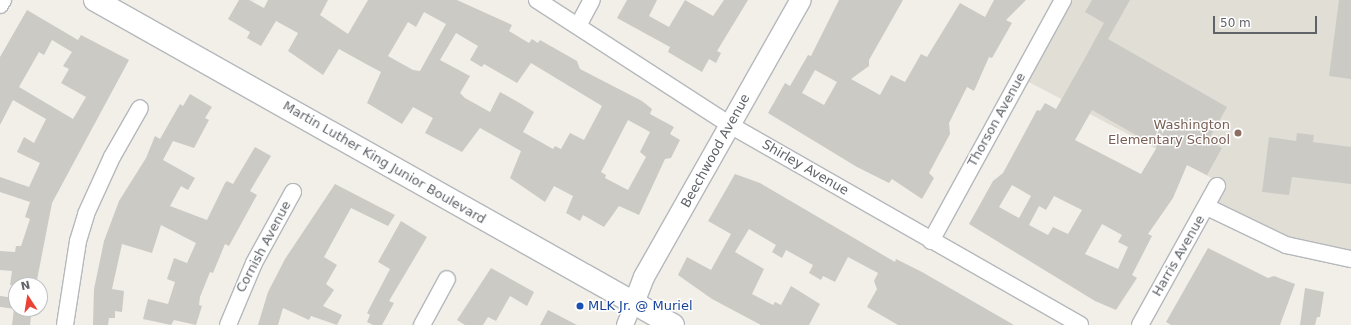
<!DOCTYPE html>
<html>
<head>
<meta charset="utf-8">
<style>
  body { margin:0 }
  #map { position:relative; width:1351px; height:325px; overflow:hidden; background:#f1efe8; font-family:"DejaVu Sans",sans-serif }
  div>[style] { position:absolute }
  .education>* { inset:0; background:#e1ded6 }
  .building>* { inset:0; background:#cccac5 }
  .roads { filter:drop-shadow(1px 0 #b5b8bc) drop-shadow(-1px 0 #b5b8bc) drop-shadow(0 1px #b5b8bc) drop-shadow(0 -1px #b5b8bc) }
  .minor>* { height:16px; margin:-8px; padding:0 8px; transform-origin:8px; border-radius:8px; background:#fff }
  .tertiary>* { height:20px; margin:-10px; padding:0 10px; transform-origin:10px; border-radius:10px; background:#fff }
  .secondary>* { height:22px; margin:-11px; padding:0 11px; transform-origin:11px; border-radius:11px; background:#fff }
  .dots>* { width:11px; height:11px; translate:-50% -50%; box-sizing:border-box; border:2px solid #fff; border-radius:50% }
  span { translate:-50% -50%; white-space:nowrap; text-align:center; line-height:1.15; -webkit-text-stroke:3px #fff; paint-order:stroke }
  .street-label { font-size:13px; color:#5f6368 }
  .education-label { font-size:13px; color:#785e54 }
  .right { translate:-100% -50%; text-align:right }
  .transit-label { font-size:13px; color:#164399 }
  .left { translate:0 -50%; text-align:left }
  .north { position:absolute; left:8px; top:277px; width:40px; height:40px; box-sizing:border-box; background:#fff; border:1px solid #bfc1c3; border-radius:50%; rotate:348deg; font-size:11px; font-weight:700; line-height:16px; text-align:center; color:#5f6368 }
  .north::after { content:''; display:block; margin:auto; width:14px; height:18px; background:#ea4335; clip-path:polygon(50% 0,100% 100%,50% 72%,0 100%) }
  .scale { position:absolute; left:1213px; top:16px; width:104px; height:18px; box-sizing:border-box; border:2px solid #5f6368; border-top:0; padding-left:5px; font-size:12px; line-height:14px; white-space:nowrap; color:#5f6368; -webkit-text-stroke:3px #fff; paint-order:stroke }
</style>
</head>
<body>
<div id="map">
  <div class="education">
    <i style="clip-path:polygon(1066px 0,1351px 0,1351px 257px,1324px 253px,1209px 205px,1221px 183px,1023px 79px)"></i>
  </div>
  <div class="building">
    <i style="clip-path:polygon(evenodd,239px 0,249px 0,264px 8px,268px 0,328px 0,320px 15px,348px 34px,368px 0,457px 0,512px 25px,509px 31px,529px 43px,532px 39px,538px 43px,540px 40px,577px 61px,580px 69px,642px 101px,652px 109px,650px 114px,674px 127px,670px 134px,680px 140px,671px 158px,665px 159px,639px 215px,619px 206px,604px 227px,583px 215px,580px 221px,566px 213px,573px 196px,554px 186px,545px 202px,510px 178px,521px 151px,498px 138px,480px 128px,462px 152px,425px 133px,433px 118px,413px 107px,402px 124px,367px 103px,381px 72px,366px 64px,339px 49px,323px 75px,288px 51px,298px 33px,276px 21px,261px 46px,247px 38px,250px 32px,228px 19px,239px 0,424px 12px,446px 24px,420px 71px,413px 70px,388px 56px,408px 22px,416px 27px,424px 12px,239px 0,456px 33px,478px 46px,470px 60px,482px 67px,484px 64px,517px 83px,531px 63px,602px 106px,584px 140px,570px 133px,561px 149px,555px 146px,553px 149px,523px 132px,534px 112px,518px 102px,500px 92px,490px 112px,465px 98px,460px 93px,470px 76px,440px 60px,456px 33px,239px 0,628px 120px,650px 132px,640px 152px,646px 157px,628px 190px,605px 178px,606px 175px,601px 172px,628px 120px)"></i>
    <i style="clip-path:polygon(627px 0,657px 0,649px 16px,669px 27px,685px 0,713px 16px,724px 0,748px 0,717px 51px,721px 53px,716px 63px,709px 59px,702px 72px,668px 52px,670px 47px,617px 18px)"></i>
    <i style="clip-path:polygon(evenodd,839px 0,903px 0,869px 60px,869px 66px,851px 79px,880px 95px,891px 75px,905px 82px,921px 54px,927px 57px,960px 3px,985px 17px,994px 0,1026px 0,1006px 20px,1012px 23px,992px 58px,989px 57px,974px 91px,967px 87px,949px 123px,950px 134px,929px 173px,934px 178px,922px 199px,892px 179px,889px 183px,857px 167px,768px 113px,785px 83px,790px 86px,808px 55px,811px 56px,839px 0,815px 70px,837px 82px,824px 105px,802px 93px,815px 70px)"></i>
    <i style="clip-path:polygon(evenodd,1092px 0,1130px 0,1108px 39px,1227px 107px,1208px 141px,1222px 148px,1207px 175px,1187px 165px,1173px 198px,1148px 234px,1152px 236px,1132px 275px,1137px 278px,1116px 310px,1095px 301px,969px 224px,993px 181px,1003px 173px,1037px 110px,1040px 111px,1045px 103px,1056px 109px,1085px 58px,1104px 23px,1085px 12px,1092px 0,1092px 110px,1157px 147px,1141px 174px,1075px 140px,1092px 110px,1092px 0,1012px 185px,1031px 196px,1019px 218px,999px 207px,1012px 185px,1092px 0,1054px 196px,1082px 210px,1068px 234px,1053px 227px,1048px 235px,1029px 225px,1039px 206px,1046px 210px,1054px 196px,1092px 0,1102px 224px,1122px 235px,1118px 242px,1128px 247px,1118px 269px,1085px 254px,1102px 224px)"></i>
    <i style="clip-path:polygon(1339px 0,1351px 0,1351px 79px,1329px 76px)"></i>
    <i style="clip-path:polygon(evenodd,27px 10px,78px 40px,81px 35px,129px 60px,52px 203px,36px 285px,10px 285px,12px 271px,0 270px,0 251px,15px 252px,16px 246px,21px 246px,30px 219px,25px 217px,30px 202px,0 192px,0 177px,29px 187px,40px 163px,17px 152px,24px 137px,34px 143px,46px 119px,13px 100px,0 125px,0 57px,27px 10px,52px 40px,72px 52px,63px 66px,69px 69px,61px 83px,86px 97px,73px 119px,19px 87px,39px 52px,44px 55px,52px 40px)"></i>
    <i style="clip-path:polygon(190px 94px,212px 107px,205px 118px,209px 120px,194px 148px,173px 141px,163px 160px,195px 178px,188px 190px,181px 186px,170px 206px,207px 220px,225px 183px,227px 181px,233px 184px,255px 147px,271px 156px,250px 191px,257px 195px,229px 246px,225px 244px,213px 273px,210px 272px,200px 297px,199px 305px,202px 306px,196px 325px,174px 320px,171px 325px,143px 319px,148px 299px,168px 304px,175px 282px,167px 279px,174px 258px,187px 263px,196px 243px,161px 225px,152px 253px,122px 244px,112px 289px,124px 291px,122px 312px,115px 311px,115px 318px,109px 318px,108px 325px,93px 325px,94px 289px,104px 241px,119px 201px,146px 158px,155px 136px,160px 139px,180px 104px,183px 106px)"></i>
    <i style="clip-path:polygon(1297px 133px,1314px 135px,1313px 142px,1351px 147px,1351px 184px,1292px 177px,1289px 195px,1262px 192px,1269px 137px,1296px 141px)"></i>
    <i style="clip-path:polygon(735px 174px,760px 183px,895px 262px,896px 259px,922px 272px,1014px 325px,898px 325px,867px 307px,877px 289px,874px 281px,878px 273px,848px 257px,835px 282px,823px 276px,821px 280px,809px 273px,813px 265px,786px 250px,782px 258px,772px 252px,776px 245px,749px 229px,735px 252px,764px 269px,752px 294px,773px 305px,775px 302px,781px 305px,791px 286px,820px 304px,809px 325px,761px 325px,712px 299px,678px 275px,687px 257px,711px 270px,731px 234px,708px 221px)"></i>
    <i style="clip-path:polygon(335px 184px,395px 215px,388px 226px,351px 208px,324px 257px,337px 265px,326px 284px,334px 290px,323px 306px,342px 315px,337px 325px,311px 316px,309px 320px,283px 308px,278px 325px,258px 325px,268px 292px,285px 259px)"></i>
    <i style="clip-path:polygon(401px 221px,427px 237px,389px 301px,394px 303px,382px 325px,373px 325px,367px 322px,370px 315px,367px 313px,390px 269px,378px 262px)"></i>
    <i style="clip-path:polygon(1208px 248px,1268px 278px,1274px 276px,1295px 284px,1280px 325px,1171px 325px,1166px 322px)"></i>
    <i style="clip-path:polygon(491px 268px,534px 292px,527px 306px,510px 296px,496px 321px,488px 317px,483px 325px,465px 325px,457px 320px)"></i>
    <i style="clip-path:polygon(1305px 288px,1324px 292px,1320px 317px,1317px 317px,1315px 325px,1300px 325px)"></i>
    <i style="clip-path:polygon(0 296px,16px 298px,16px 309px,0 307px)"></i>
    <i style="clip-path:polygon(14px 309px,32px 309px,30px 325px,12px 325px)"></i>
    <i style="clip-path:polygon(548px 310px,577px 325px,540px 325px)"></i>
  </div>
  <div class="roads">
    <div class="minor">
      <i style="left:537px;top:0;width:230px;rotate:32.9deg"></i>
      <i style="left:730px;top:125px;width:403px;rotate:29.7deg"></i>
      <i style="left:0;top:5px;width:6px;rotate:-59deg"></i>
      <i style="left:579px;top:24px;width:27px;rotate:-62deg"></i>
      <i style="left:1207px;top:207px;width:88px;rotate:25.7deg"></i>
      <i style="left:1286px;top:245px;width:66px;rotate:12.2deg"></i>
      <i style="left:931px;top:241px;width:275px;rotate:-61.3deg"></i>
      <i style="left:65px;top:325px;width:85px;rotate:-81.2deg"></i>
      <i style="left:78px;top:241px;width:28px;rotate:-73deg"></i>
      <i style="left:86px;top:214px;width:63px;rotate:-65.5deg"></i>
      <i style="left:112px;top:157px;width:56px;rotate:-60.3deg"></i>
      <i style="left:228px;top:325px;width:67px;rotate:-67.2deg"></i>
      <i style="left:254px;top:263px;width:81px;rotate:-61.2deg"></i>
      <i style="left:422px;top:325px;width:52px;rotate:-61.5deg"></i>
      <i style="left:625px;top:325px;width:24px;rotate:-68deg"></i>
      <i style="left:1140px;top:325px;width:159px;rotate:-61deg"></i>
    </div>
    <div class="tertiary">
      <i style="left:634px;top:303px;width:28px;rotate:-69deg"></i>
      <i style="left:644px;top:277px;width:318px;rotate:-60.5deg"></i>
    </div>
    <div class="secondary">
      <i style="left:95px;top:0;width:663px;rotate:29.35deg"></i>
    </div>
  </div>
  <div class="dots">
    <i style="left:1238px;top:133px;background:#8d6e63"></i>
    <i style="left:580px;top:306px;background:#1a4fb4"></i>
  </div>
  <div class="street-label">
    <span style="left:997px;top:120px;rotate:-61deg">Thorson Avenue</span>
    <span style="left:716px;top:151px;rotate:-61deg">Beechwood Avenue</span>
    <span style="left:384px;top:163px;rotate:30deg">Martin Luther King Junior Boulevard</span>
    <span style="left:805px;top:168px;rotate:30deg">Shirley Avenue</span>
    <span style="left:264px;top:247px;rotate:-62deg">Cornish Avenue</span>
    <span style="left:1179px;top:256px;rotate:-60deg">Harris Avenue</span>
  </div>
  <div class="education-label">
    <span class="right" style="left:1230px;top:133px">Washington<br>Elementary School</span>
  </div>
  <div class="transit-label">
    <span class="left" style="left:588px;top:306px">MLK Jr. @ Muriel</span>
  </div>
  <div class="north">N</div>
  <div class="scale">50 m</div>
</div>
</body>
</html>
